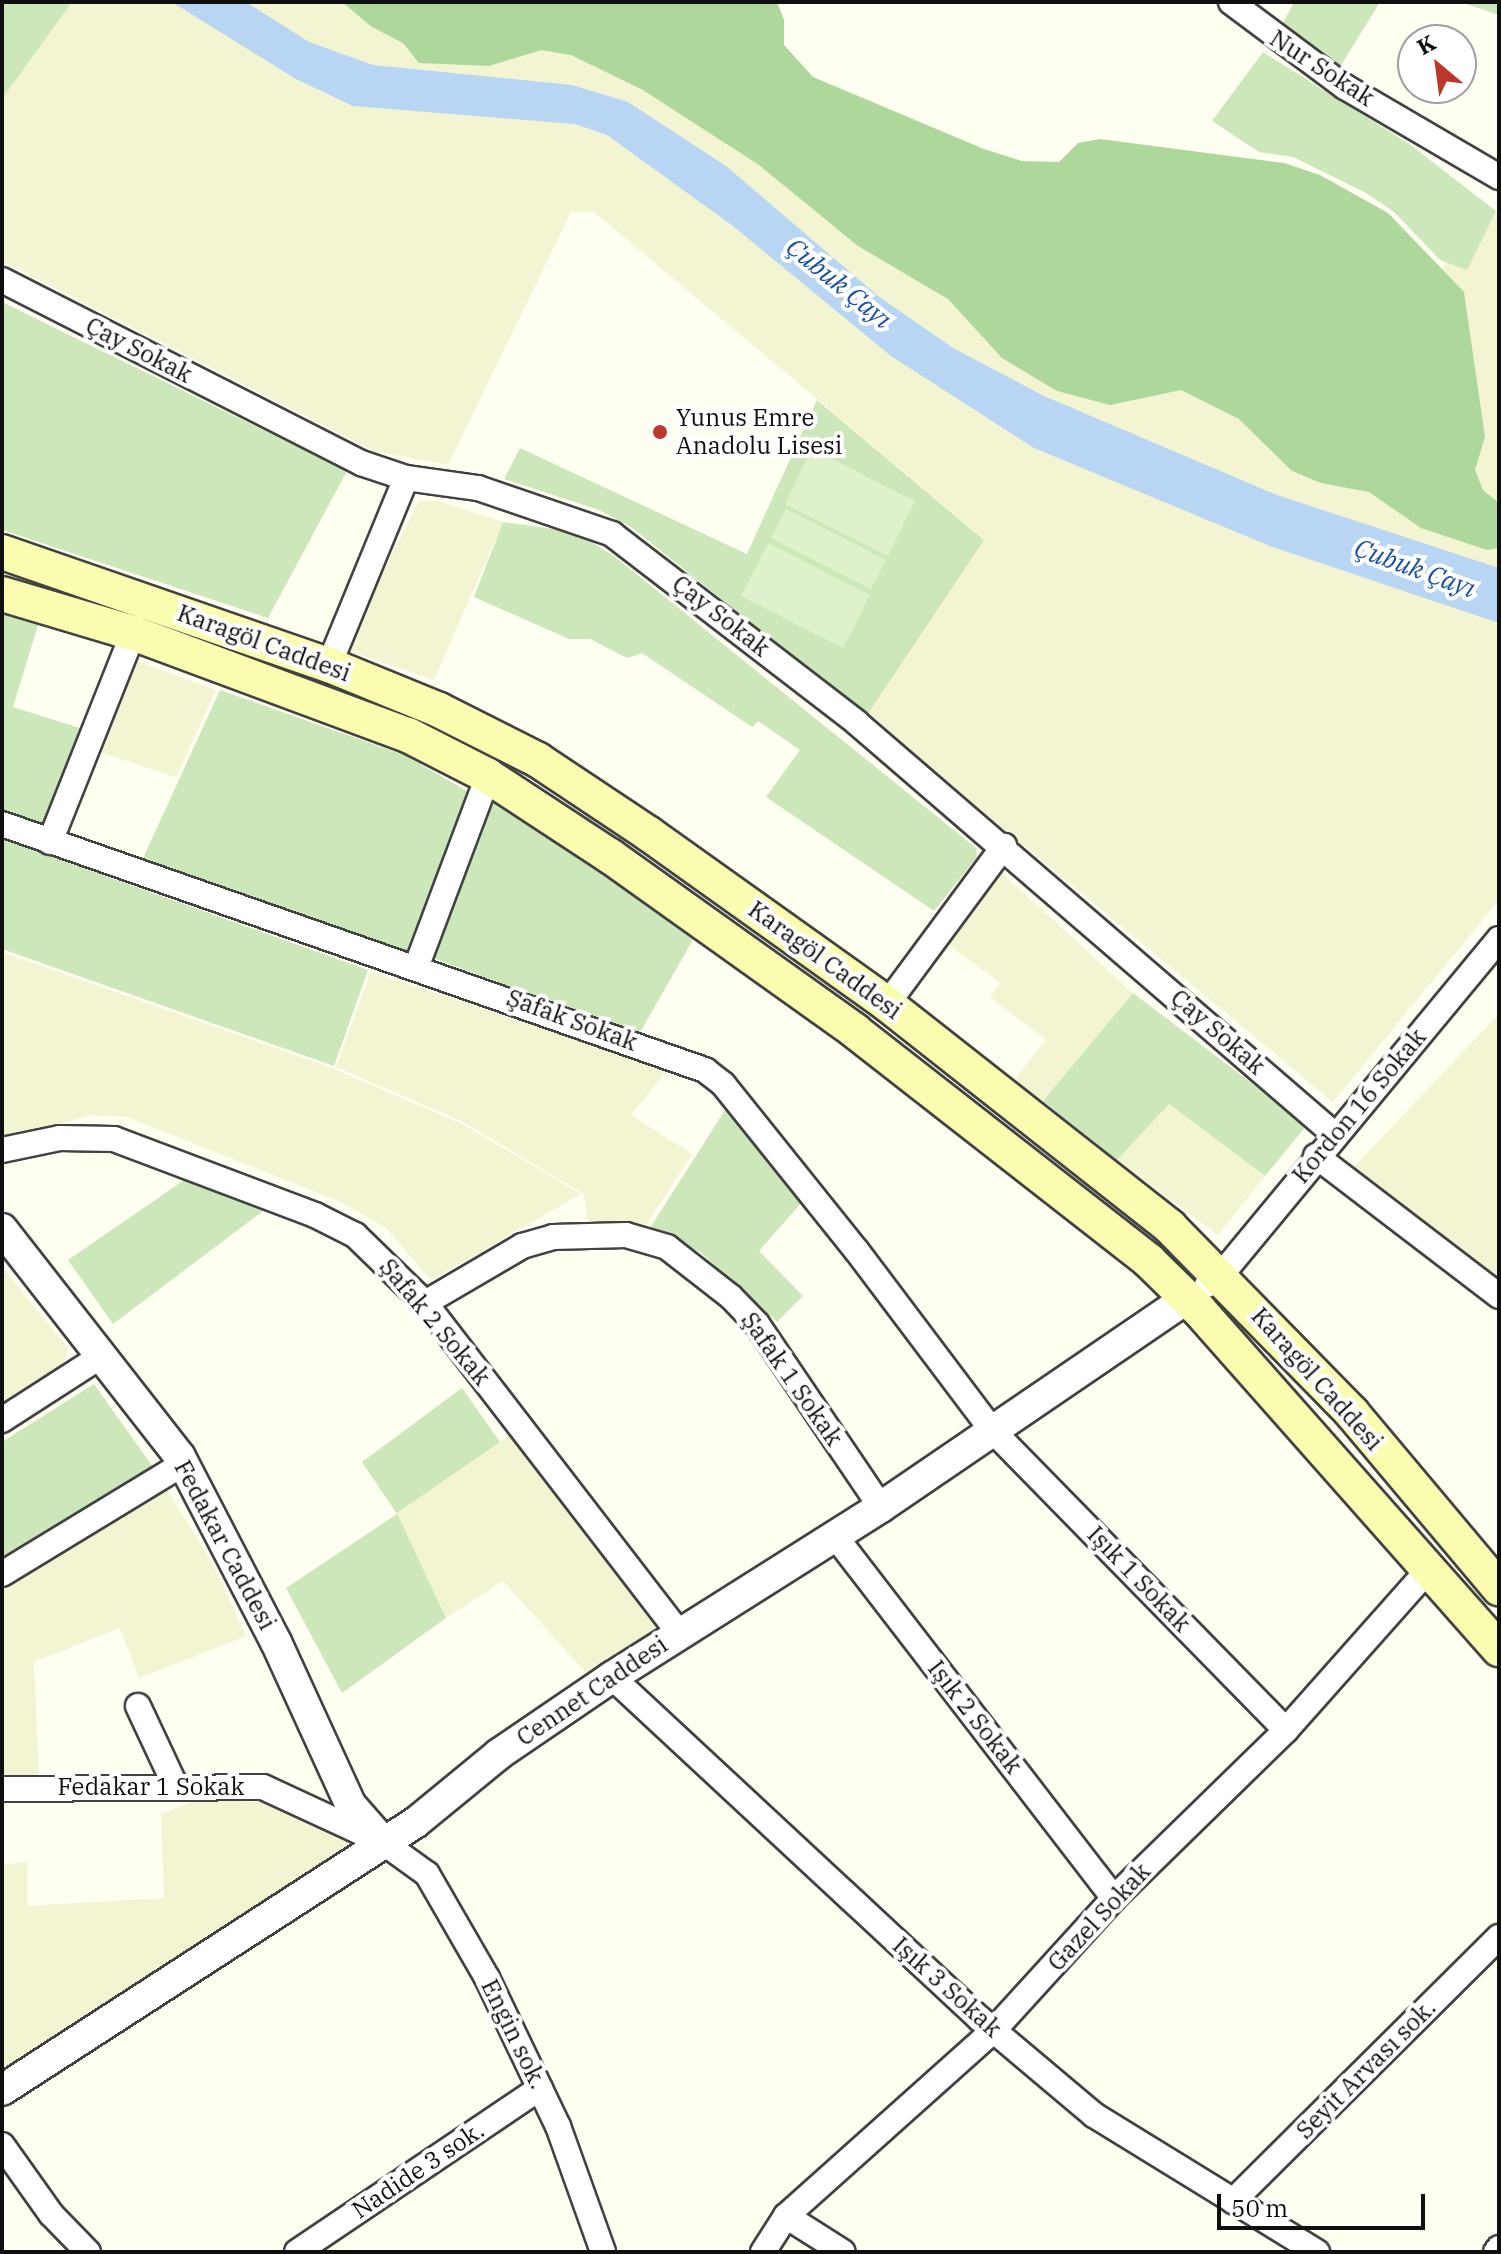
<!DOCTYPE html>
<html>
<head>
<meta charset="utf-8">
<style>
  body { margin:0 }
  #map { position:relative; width:1501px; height:2254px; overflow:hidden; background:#fefef1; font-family:"IBM Plex Serif",serif }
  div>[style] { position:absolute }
  .farmland>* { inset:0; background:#f2f4d2 }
  .green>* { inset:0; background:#cce8bb }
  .forest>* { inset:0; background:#aed89b }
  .pitch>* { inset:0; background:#dff0cd }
  .water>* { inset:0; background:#b8d5f4 }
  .roads { filter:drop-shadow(2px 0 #424242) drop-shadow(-2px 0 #424242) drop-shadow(0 2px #424242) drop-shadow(0 -2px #424242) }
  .minor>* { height:24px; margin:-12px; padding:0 12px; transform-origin:12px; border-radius:12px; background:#fff }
  .tertiary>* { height:30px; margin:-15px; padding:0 15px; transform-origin:15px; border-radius:15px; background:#fff }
  .secondary>* { height:34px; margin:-17px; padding:0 17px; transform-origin:17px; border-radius:17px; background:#fafcaf }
  .dots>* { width:22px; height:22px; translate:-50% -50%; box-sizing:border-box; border:4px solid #fff; border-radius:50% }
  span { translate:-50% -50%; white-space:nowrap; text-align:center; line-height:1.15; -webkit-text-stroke:8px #fff; paint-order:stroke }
  .street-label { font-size:24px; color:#0f0f0f }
  .poi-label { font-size:24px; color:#0f0f0f }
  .left { translate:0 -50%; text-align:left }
  .water-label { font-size:26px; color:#1c529d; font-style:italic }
  .frame { position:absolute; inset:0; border:4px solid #0f0f0f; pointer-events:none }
  .north { position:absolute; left:1397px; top:24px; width:80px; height:80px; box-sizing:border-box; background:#fff; border:2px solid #9f9f9f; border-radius:50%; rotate:331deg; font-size:22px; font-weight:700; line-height:32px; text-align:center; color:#0f0f0f }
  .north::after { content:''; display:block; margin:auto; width:28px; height:36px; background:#bb392b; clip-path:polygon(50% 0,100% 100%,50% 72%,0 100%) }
  .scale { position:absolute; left:1217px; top:2194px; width:208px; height:36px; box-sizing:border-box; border:4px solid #0f0f0f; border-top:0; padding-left:10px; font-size:24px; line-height:28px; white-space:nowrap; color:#0f0f0f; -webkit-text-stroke:6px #fff; paint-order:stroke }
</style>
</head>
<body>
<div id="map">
  <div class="farmland">
    <i style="clip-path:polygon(72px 2px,525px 2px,1420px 307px,1472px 217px,1499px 212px,1499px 900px,1333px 1102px,867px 715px,984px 539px,594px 212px,571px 212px,448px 465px,374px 451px,2px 261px,2px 99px)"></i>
    <i style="clip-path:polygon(419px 501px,438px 501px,503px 522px,434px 680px,344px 649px)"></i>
    <i style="clip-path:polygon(137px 661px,216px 690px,176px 777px,102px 753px)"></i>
    <i style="clip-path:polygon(1000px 871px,1133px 993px,1043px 1101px,1013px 1081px,1046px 1040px,990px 997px,1001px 983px,943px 941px)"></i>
    <i style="clip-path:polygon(2px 952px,332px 1068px,462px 1124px,581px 1194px,431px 1280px,386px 1228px,341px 1202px,127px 1117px,92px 1115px,2px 1139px)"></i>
    <i style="clip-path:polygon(371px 972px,668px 1069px,631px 1115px,692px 1154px,643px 1230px,588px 1225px,584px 1194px,463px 1122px,336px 1067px)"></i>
    <i style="clip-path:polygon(1499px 1014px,1499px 1279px,1354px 1167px)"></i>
    <i style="clip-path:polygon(1169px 1104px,1265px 1176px,1218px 1235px,1117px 1160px)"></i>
    <i style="clip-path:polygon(2px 1267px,68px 1348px,63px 1368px,2px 1406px)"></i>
    <i style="clip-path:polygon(510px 1435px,657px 1628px,586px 1673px,503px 1581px,446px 1618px,397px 1513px)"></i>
    <i style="clip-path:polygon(153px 1467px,213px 1564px,246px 1636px,139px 1678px,120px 1628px,34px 1662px,39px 1777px,2px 1779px,2px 1561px)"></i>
    <i style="clip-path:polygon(202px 1798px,266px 1803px,355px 1845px,2px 2068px,2px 1865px,27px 1862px,27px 1906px,164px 1898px,161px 1814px)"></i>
  </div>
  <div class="green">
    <i style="clip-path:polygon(2px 2px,72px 2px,2px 99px)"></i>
    <i style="clip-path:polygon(1294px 2px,1380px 2px,1340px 67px,1282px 25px)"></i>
    <i style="clip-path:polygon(1460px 2px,1499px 2px,1499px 15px)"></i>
    <i style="clip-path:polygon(1263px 52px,1408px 143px,1496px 211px,1467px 270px,1440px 260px,1394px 212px,1366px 193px,1293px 157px,1259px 152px,1212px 121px)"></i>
    <i style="clip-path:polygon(2px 302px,347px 471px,268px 618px,2px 530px)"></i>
    <i style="clip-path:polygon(817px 400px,984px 540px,867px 715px,631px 527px,599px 510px,504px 479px,520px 448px,747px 554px)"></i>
    <i style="clip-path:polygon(503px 522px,555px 529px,587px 539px,614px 556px,976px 848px,977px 857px,934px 911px,766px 797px,800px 750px,758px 721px,752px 727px,642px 653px,627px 658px,590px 639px,569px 639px,474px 597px)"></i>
    <i style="clip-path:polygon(2px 613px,38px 625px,13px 707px,80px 728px,42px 829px,2px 813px)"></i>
    <i style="clip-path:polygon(220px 690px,404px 755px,469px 792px,412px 955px,140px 865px)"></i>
    <i style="clip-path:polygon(492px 794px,695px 936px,639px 1034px,433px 958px)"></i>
    <i style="clip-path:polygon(2px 839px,368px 970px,334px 1066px,2px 949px)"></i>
    <i style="clip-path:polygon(1133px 993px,1307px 1125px,1265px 1176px,1169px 1104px,1117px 1160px,1043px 1101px)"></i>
    <i style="clip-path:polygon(725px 1110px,803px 1201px,759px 1251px,803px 1296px,777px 1322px,700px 1252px,650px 1228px)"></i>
    <i style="clip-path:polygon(190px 1176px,267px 1208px,113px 1324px,68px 1260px)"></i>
    <i style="clip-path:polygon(94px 1384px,153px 1467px,2px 1561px,2px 1442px)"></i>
    <i style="clip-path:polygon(462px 1388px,500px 1442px,397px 1513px,446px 1618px,342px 1693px,286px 1588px,397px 1514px,362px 1462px)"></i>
  </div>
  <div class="forest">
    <i style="clip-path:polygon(342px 2px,777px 2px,784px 20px,784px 45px,813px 77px,984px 149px,1022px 161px,1059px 162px,1078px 143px,1100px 139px,1284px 163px,1320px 175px,1388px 213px,1464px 292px,1485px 437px,1475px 470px,1483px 490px,1499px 503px,1499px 548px,1487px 550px,1421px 528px,1369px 492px,1321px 483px,1292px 471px,1239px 419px,1181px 390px,1110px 405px,1057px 391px,1002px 358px,948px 299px,858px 246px,759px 165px,643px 90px,571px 55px,541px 50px,489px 66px,419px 63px,403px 43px,372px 27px)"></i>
  </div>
  <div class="pitch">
    <i style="clip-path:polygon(812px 449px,915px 501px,888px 556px,785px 504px)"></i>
    <i style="clip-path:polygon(786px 509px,886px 560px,871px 589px,771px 538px)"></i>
    <i style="clip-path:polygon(768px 543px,870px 595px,843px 648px,741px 596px)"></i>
  </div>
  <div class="water">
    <i style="clip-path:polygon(172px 2px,246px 2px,309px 42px,373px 65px,572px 85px,628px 102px,726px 166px,878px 296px,953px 348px,1044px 396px,1277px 495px,1499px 568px,1499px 623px,1270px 546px,1034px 448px,891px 356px,733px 226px,607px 135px,575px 124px,353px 106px,296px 79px)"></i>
  </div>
  <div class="roads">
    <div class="minor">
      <i style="left:1231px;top:2px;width:142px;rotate:36.7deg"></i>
      <i style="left:1345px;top:87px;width:178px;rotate:30.3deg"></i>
      <i style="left:2px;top:280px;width:403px;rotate:27deg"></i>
      <i style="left:361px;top:463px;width:47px;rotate:18.4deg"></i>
      <i style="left:406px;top:478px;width:73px;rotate:7.9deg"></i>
      <i style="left:478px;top:488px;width:142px;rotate:18.9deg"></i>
      <i style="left:612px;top:534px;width:309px;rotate:37.6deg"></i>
      <i style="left:857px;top:723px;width:630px;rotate:40.75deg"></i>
      <i style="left:329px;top:665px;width:202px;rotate:-67.6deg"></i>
      <i style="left:2px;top:824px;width:745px;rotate:19.29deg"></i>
      <i style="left:705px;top:1070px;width:23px;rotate:38deg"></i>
      <i style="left:723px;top:1084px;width:214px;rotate:51.3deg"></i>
      <i style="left:857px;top:1251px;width:223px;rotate:53deg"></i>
      <i style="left:991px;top:1429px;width:421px;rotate:45.6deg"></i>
      <i style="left:50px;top:842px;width:225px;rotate:-68.3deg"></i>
      <i style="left:417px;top:965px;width:202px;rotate:-69.4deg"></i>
      <i style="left:887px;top:1004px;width:197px;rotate:-53.5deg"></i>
      <i style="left:2px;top:1150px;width:59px;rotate:-11.7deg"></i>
      <i style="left:60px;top:1138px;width:54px;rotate:1.1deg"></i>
      <i style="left:114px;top:1139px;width:215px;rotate:20.7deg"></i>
      <i style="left:315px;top:1215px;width:45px;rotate:26.6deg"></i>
      <i style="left:355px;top:1235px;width:98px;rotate:44.2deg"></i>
      <i style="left:425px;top:1303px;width:416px;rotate:52.4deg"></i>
      <i style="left:1316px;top:1156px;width:230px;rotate:37.4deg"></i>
      <i style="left:1207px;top:1285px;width:17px;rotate:-36deg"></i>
      <i style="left:1221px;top:1275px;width:436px;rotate:-50.4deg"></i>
      <i style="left:425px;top:1303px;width:113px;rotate:-30.4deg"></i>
      <i style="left:522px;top:1246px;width:32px;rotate:-16deg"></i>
      <i style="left:553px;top:1237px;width:73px;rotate:-1.6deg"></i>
      <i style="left:626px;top:1235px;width:43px;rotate:16.3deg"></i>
      <i style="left:667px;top:1247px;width:81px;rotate:38deg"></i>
      <i style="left:731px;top:1297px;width:37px;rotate:46deg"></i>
      <i style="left:757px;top:1324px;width:221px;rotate:55.9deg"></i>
      <i style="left:2px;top:1420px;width:120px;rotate:-32.8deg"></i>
      <i style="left:835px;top:1536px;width:457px;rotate:52.4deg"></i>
      <i style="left:2px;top:1574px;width:212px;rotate:-31.3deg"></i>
      <i style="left:612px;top:1677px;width:502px;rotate:42.9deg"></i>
      <i style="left:980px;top:2019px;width:149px;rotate:40.1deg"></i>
      <i style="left:1094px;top:2115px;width:262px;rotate:31.6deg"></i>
      <i style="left:138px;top:1706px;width:87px;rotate:64.9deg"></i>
      <i style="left:2px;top:1789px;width:261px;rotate:-0.4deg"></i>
      <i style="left:263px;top:1787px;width:133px;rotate:24.8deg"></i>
      <i style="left:384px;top:1843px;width:53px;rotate:35.8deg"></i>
      <i style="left:427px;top:1874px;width:120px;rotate:60deg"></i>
      <i style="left:487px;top:1978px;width:164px;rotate:64.4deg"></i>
      <i style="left:558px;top:2126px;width:134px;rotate:70.3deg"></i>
      <i style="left:2px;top:2145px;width:85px;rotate:54.6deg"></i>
      <i style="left:51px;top:2214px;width:53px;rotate:45.8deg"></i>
      <i style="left:1233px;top:2201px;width:375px;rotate:-44.8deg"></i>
      <i style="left:786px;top:2216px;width:67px;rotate:32.3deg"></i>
      <i style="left:297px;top:2252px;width:293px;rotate:-34deg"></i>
      <i style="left:763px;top:2252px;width:43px;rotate:-57.4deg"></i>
      <i style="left:786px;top:2216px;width:279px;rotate:-41.8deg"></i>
      <i style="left:994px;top:2030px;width:178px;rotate:-47.7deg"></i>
      <i style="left:1114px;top:1898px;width:240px;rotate:-44.3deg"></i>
      <i style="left:1286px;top:1730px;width:213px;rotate:-48.4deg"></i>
      <i style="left:1496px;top:2252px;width:5px;rotate:-53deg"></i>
    </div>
    <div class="tertiary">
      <i style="left:2px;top:1229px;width:289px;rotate:52deg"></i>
      <i style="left:180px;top:1457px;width:208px;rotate:62.6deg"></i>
      <i style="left:276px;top:1642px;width:178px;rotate:65.4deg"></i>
      <i style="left:350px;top:1804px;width:52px;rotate:48.9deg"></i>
      <i style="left:2px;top:2090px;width:492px;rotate:-32.9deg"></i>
      <i style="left:415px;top:1823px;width:109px;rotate:-39.4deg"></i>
      <i style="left:499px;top:1754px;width:137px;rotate:-34.3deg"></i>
      <i style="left:612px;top:1677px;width:318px;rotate:-32.3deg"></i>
      <i style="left:881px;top:1507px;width:369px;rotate:-34.3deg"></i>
    </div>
    <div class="secondary">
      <i style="left:2px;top:552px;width:346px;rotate:19.1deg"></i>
      <i style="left:329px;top:665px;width:119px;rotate:22.2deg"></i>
      <i style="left:439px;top:710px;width:111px;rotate:26.8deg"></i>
      <i style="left:538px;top:760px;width:133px;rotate:33.7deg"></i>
      <i style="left:649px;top:834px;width:292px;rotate:35.5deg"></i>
      <i style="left:887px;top:1004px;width:360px;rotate:38.2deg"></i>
      <i style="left:1170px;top:1227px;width:260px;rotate:45.6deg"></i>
      <i style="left:1352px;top:1413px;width:229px;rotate:50deg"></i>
      <i style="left:2px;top:594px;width:137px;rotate:16.6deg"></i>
      <i style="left:133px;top:633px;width:293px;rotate:20.4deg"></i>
      <i style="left:408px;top:735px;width:90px;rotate:27.1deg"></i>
      <i style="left:488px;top:776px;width:146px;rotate:33.3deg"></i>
      <i style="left:610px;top:856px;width:301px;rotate:35.5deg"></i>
      <i style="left:855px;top:1031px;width:373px;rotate:38deg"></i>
      <i style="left:1149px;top:1261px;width:70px;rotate:44.4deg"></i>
      <i style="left:1199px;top:1310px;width:453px;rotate:48.5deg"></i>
    </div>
  </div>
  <div class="dots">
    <i style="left:660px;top:432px;background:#bb392b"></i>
  </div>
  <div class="street-label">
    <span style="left:1322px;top:68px;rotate:33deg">Nur Sokak</span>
    <span style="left:139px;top:350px;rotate:27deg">Çay Sokak</span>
    <span style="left:721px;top:616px;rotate:38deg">Çay Sokak</span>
    <span style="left:264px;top:643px;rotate:20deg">Karagöl Caddesi</span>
    <span style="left:825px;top:960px;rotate:36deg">Karagöl Caddesi</span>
    <span style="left:572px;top:1020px;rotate:20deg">Şafak Sokak</span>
    <span style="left:1218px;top:1032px;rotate:41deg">Çay Sokak</span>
    <span style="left:1359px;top:1106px;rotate:-50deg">Kordon 16 Sokak</span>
    <span style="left:435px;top:1322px;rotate:50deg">Şafak 2 Sokak</span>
    <span style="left:792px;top:1379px;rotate:55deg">Şafak 1 Sokak</span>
    <span style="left:1317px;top:1379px;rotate:48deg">Karagöl Caddesi</span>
    <span style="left:225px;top:1545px;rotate:62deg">Fedakar Caddesi</span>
    <span style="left:1139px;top:1579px;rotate:46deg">Işık 1 Sokak</span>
    <span style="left:592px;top:1691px;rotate:-34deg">Cennet Caddesi</span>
    <span style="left:975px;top:1717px;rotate:52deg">Işık 2 Sokak</span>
    <span style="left:151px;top:1787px">Fedakar 1 Sokak</span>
    <span style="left:1099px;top:1917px;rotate:-47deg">Gazel Sokak</span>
    <span style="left:947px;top:1987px;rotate:42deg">Işık 3 Sokak</span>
    <span style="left:514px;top:2034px;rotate:64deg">Engin sok.</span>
    <span style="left:1366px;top:2069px;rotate:-45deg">Seyit Arvası sok.</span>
    <span style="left:418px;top:2170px;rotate:-34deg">Nadide 3 sok.</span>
  </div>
  <div class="poi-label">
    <span class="left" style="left:676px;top:432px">Yunus Emre<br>Anadolu Lisesi</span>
  </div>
  <div class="water-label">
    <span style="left:839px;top:283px;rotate:39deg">Çubuk Çayı</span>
    <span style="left:1415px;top:568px;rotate:20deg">Çubuk Çayı</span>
  </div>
  <div class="frame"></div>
  <div class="north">K</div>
  <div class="scale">50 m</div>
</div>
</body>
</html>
